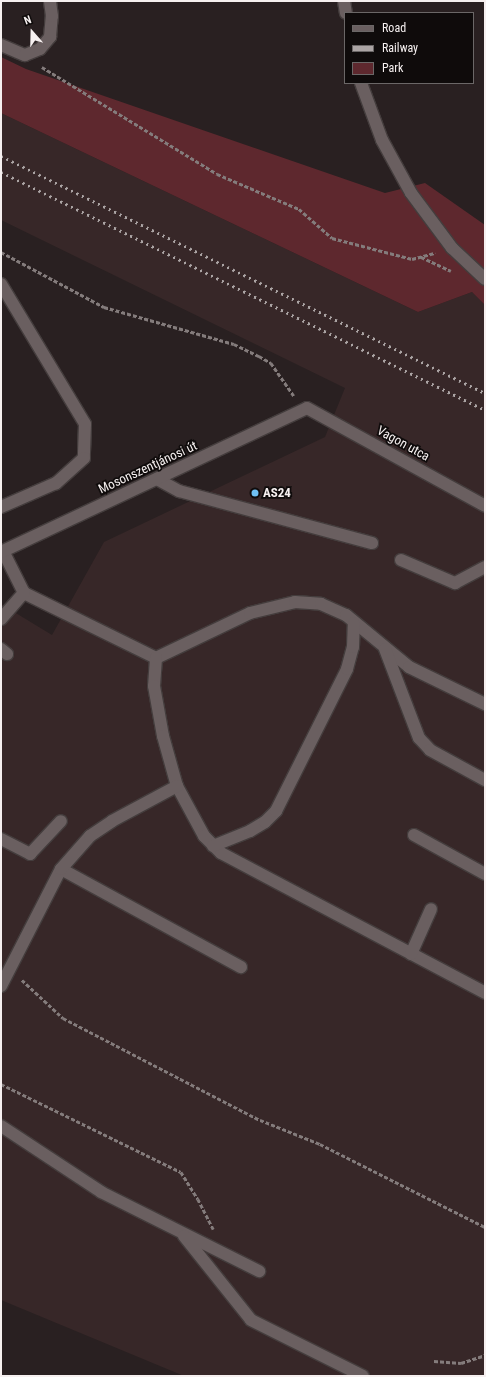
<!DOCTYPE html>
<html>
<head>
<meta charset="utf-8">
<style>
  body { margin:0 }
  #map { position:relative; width:486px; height:1377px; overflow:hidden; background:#292021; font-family:"Roboto Condensed",sans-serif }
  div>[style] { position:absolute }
  .built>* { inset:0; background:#372728 }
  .green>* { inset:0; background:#5e282e }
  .path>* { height:2.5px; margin-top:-1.25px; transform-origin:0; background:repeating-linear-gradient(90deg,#847c7c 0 4px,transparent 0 6px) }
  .roads { filter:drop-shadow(1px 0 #443d3d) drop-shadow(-1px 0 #443d3d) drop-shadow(0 1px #443d3d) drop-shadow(0 -1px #443d3d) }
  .minor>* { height:12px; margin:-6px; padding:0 6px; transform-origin:6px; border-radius:6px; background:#6a5f60 }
  .rail>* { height:3px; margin-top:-1.5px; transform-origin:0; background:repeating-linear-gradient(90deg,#aba4a4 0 2px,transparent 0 6px) }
  .dots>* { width:11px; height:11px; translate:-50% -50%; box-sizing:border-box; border:2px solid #0f0b0b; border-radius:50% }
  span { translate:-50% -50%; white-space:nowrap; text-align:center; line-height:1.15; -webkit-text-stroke:3.5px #0f0b0b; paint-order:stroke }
  .street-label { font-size:13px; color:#f6f0f0 }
  .poi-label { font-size:13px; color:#f6f0f0; font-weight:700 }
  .left { translate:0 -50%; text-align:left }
  .frame { position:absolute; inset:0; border:2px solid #f6f0f0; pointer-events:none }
  .legend { position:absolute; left:344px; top:12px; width:130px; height:72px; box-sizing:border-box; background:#0f0b0b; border:1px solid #6b6767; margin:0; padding:5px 7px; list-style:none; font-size:12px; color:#f6f0f0 }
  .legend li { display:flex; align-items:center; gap:8px; height:20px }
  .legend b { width:20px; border:1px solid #6b6767 }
  .north { position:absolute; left:12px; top:12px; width:40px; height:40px; -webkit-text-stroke:3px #0f0b0b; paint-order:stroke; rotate:340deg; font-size:11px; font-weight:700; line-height:16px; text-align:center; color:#f6f0f0 }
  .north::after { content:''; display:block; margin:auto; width:14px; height:18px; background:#f6f0f0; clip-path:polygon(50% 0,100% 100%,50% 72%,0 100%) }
</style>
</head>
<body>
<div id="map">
  <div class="built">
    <i style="clip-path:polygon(1px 113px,418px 312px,472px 292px,485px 305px,485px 1376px,184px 1376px,1px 1300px,1px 604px,52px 635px,104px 542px,325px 437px,345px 388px,1px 220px)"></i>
  </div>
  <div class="green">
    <i style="clip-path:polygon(1px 57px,26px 69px,385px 193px,425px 183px,485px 225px,485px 305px,472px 292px,418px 312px,1px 113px)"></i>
  </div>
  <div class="path">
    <i style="left:42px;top:67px;width:205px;rotate:31.4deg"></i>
    <i style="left:217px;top:174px;width:89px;rotate:23.1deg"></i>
    <i style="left:299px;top:209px;width:44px;rotate:41.3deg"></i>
    <i style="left:332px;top:238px;width:83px;rotate:14.7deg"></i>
    <i style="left:412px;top:259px;width:24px;rotate:-15deg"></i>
    <i style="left:1px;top:252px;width:117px;rotate:28.1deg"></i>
    <i style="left:104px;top:307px;width:135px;rotate:15.9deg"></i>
    <i style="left:234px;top:344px;width:28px;rotate:26deg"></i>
    <i style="left:259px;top:356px;width:14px;rotate:30deg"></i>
    <i style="left:271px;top:363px;width:40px;rotate:55.1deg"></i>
    <i style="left:421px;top:257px;width:33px;rotate:25deg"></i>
    <i style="left:22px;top:980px;width:56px;rotate:42.8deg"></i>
    <i style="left:63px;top:1018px;width:222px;rotate:27.4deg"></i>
    <i style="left:260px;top:1120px;width:65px;rotate:21.8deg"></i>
    <i style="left:320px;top:1144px;width:185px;rotate:26.7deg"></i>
    <i style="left:1px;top:1084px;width:200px;rotate:26.1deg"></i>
    <i style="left:181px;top:1172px;width:32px;rotate:58deg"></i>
    <i style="left:198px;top:1199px;width:34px;rotate:63deg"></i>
    <i style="left:434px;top:1361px;width:27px;rotate:4deg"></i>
    <i style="left:461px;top:1363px;width:25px;rotate:-18deg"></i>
  </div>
  <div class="roads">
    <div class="minor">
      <i style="left:344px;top:1px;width:12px;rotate:81deg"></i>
      <i style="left:1px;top:45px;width:26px;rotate:23deg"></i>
      <i style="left:25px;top:55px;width:16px;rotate:-22deg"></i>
      <i style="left:40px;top:49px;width:16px;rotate:-50deg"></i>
      <i style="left:50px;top:37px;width:21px;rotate:-85deg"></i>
      <i style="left:52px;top:16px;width:15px;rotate:-98deg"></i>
      <i style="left:361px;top:83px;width:61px;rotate:69.8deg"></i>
      <i style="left:382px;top:140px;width:60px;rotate:61.3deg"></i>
      <i style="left:411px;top:193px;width:69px;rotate:53.3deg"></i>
      <i style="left:452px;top:248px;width:45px;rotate:43.2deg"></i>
      <i style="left:1px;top:284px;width:163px;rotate:59deg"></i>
      <i style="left:85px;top:424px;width:34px;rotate:92deg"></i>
      <i style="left:84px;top:458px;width:38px;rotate:138deg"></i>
      <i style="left:56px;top:483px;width:60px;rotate:156.4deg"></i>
      <i style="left:157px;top:479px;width:25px;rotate:29deg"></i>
      <i style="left:179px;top:491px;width:200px;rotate:15.1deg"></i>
      <i style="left:3px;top:551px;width:47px;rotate:63.4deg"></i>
      <i style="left:24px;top:593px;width:147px;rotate:26.2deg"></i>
      <i style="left:156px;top:658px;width:104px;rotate:-25.6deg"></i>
      <i style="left:250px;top:613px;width:46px;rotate:-13.7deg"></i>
      <i style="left:295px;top:602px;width:26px;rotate:4deg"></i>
      <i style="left:321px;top:604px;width:27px;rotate:24deg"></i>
      <i style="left:346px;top:615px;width:82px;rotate:39.5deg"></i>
      <i style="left:409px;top:667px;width:85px;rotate:26deg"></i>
      <i style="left:1px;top:552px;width:338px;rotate:-25.2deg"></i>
      <i style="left:307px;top:408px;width:203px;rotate:28.8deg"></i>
      <i style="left:401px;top:560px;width:59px;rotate:23.1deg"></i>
      <i style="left:455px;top:583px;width:34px;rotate:-28deg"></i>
      <i style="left:1px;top:619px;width:35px;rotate:-49deg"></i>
      <i style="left:1px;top:649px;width:8px;rotate:40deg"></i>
      <i style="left:385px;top:649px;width:95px;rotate:69.1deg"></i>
      <i style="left:419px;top:738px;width:16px;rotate:47deg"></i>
      <i style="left:430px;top:750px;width:63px;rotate:28.6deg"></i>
      <i style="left:156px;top:658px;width:28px;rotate:94deg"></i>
      <i style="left:154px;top:686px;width:51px;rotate:79.8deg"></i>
      <i style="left:163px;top:736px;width:52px;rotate:74.4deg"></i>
      <i style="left:177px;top:786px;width:57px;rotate:61.6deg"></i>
      <i style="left:204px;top:836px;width:24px;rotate:45deg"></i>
      <i style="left:221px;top:853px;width:299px;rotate:27.9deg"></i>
      <i style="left:414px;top:835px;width:81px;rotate:28.8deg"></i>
      <i style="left:1px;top:839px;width:33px;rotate:27deg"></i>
      <i style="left:30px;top:854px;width:45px;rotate:-46.8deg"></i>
      <i style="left:213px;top:846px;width:40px;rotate:-22deg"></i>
      <i style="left:250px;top:831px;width:17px;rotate:-31deg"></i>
      <i style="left:265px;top:822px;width:16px;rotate:-45deg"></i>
      <i style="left:276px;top:811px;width:159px;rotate:-63.4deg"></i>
      <i style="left:347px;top:669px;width:23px;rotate:-75deg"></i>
      <i style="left:353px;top:647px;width:24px;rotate:-88deg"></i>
      <i style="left:61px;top:869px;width:205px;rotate:28.6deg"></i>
      <i style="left:411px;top:954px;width:49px;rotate:-66deg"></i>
      <i style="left:1px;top:986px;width:131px;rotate:-62.9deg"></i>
      <i style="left:61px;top:869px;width:44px;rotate:-48.7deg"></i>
      <i style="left:90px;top:836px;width:27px;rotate:-34deg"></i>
      <i style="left:112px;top:821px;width:74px;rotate:-28.3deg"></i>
      <i style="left:1px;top:1126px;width:120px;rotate:33.4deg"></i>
      <i style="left:101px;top:1192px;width:177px;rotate:26.6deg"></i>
      <i style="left:184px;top:1236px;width:107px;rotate:51.4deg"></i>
      <i style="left:251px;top:1320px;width:125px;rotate:26.6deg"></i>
    </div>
  </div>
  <div class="rail">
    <i style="left:1px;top:156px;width:539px;rotate:26.09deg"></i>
    <i style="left:1px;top:172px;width:539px;rotate:26.18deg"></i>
  </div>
  <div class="dots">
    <i style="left:255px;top:493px;background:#70c1f4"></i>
  </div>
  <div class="street-label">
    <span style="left:403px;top:444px;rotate:29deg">Vagon utca</span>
    <span style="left:148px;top:468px;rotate:-25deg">Mosonszentjánosi út</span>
  </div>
  <div class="poi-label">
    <span class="left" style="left:263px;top:493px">AS24</span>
  </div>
  <div class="frame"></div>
  <ul class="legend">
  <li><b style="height:5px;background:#6a5f60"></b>Road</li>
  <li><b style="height:5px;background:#aba4a4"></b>Railway</li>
  <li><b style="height:11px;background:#5e282e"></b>Park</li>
  </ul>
  <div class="north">N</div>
</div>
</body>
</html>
